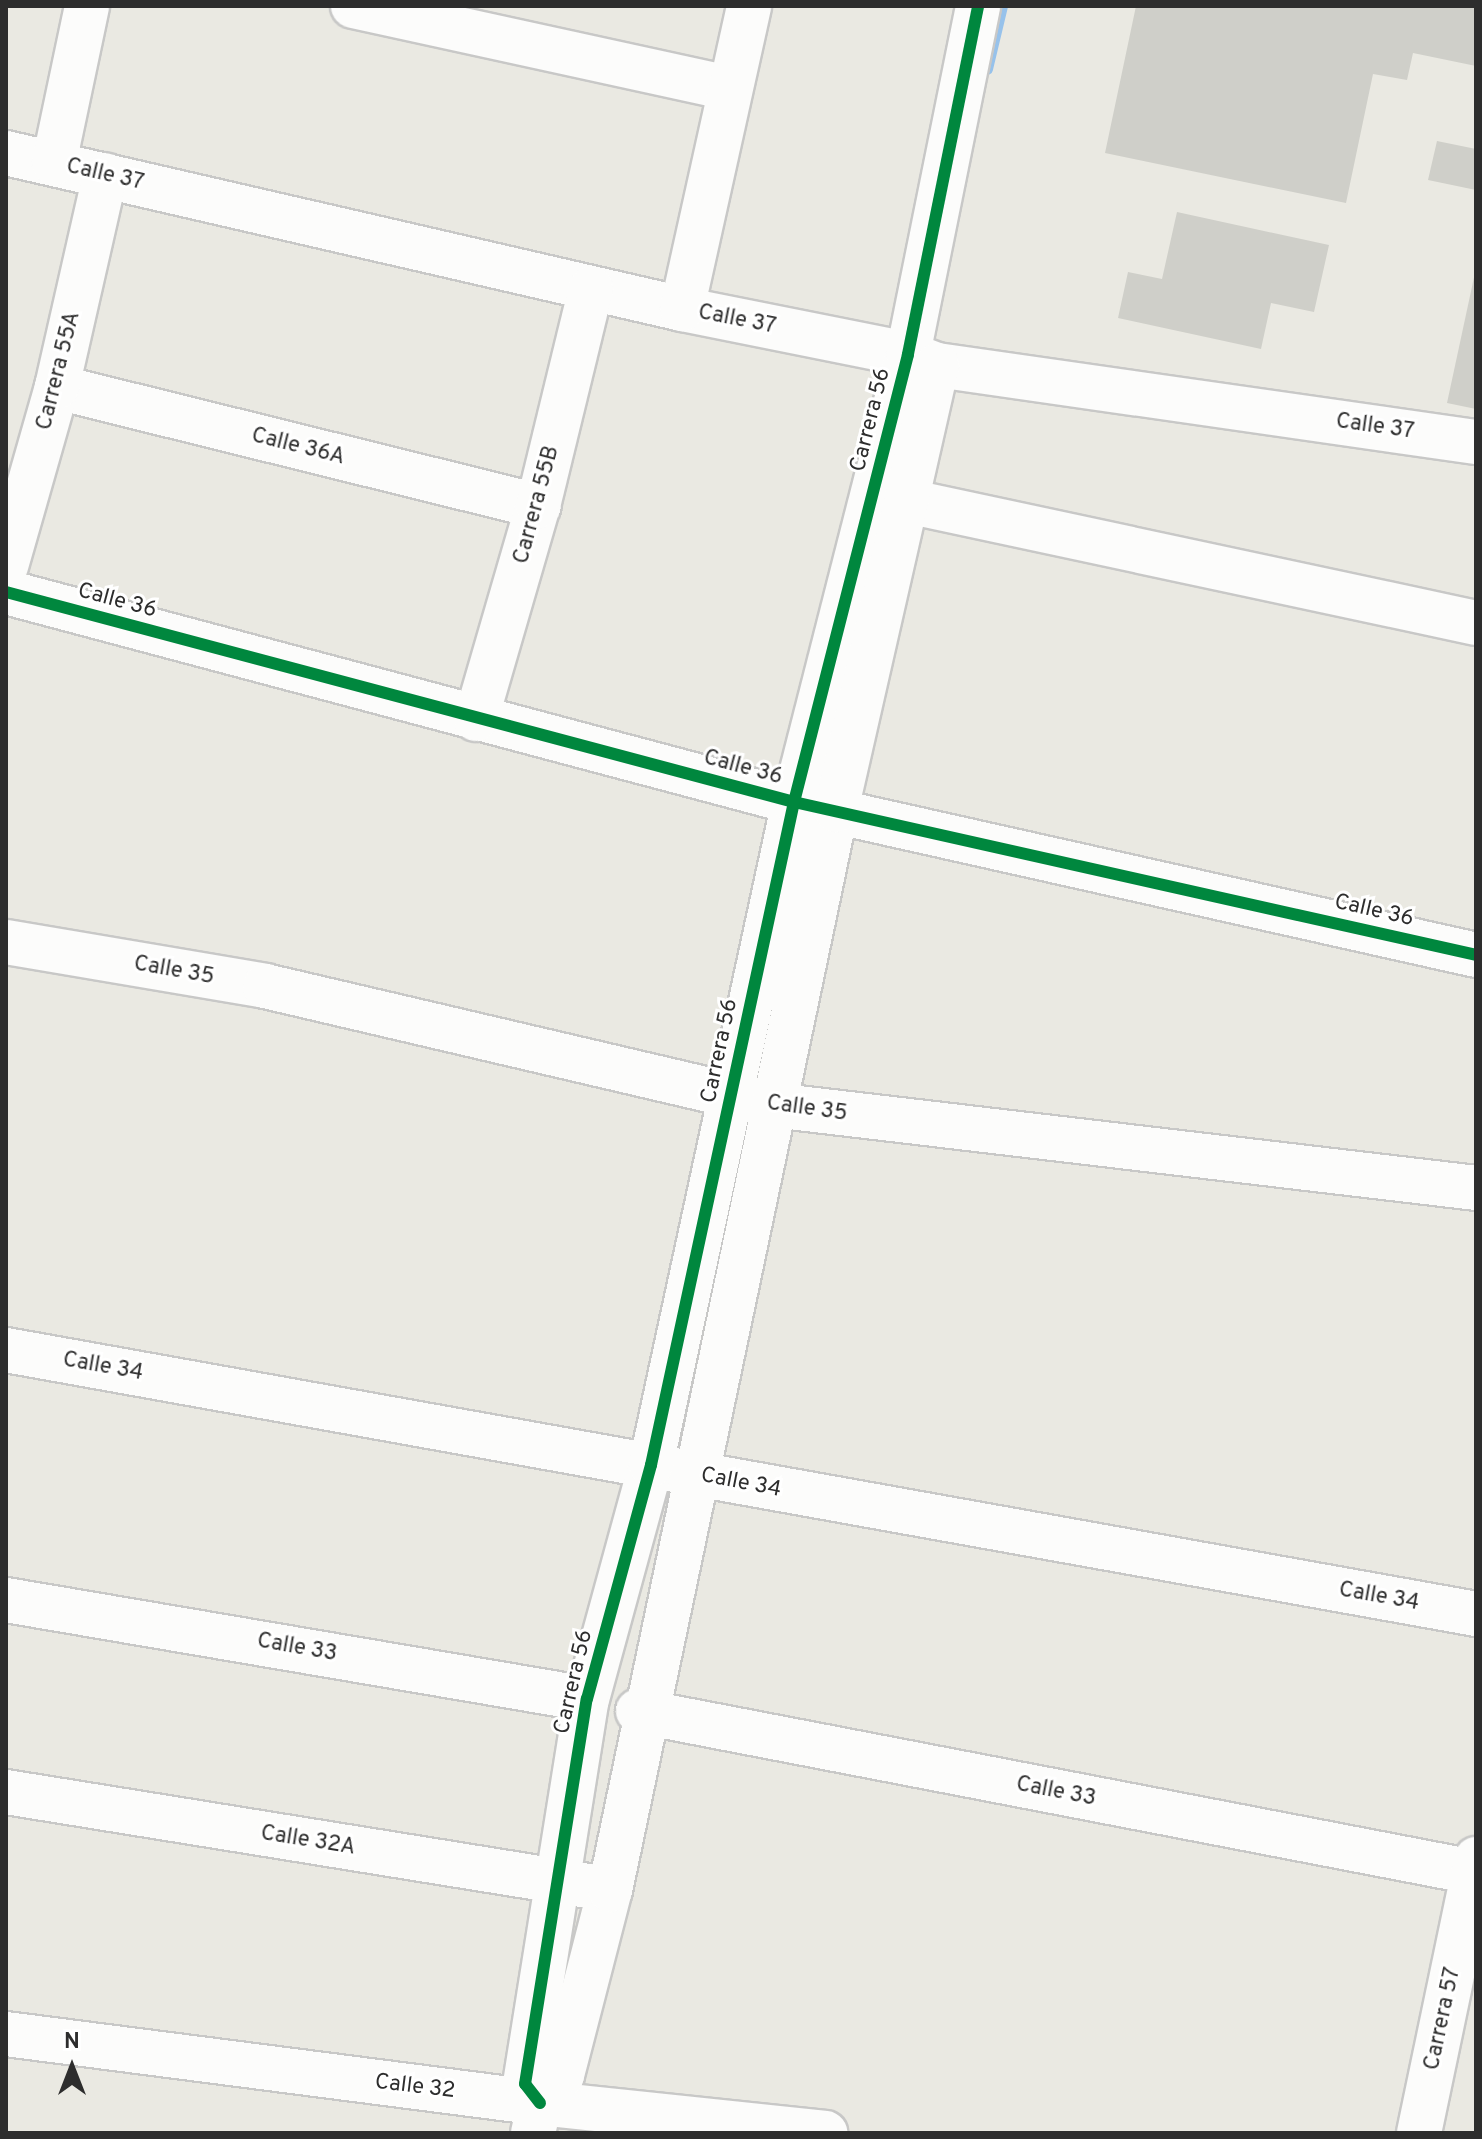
<!DOCTYPE html>
<html>
<head>
<meta charset="utf-8">
<style>
  body { margin:0 }
  #map { position:relative; width:1482px; height:2139px; overflow:hidden; background:#eae9e2; font-family:Overpass,sans-serif }
  div>[style] { position:absolute }
  .stream>* { height:12px; margin:-6px; padding:0 6px; transform-origin:6px; border-radius:6px; background:#97c2eb }
  .building>* { inset:0; background:#cfcfc9 }
  .roads { filter:drop-shadow(2px 0 #c8c8c7) drop-shadow(-2px 0 #c8c8c7) drop-shadow(0 2px #c8c8c7) drop-shadow(0 -2px #c8c8c7) }
  .street>* { height:44px; margin:-22px; padding:0 22px; transform-origin:22px; border-radius:22px; background:#fcfcfb }
  .cycleway>* { height:12px; margin:-6px; padding:0 6px; transform-origin:6px; border-radius:6px; background:#00873e }
  span { translate:-50% -50%; white-space:nowrap; text-align:center; line-height:1.15; -webkit-text-stroke:6px #fff; paint-order:stroke }
  .street-label { font-size:22px; color:#2d2d2d }
  .frame { position:absolute; inset:0; border:8px solid #2d2d2d; pointer-events:none }
  .north { position:absolute; left:32px; top:2027px; width:80px; height:80px; -webkit-text-stroke:6px #fff; paint-order:stroke; rotate:0deg; font-size:22px; font-weight:700; line-height:32px; text-align:center; color:#2d2d2d }
  .north::after { content:''; display:block; margin:auto; width:28px; height:36px; background:#2d2d2d; clip-path:polygon(50% 0,100% 100%,50% 72%,0 100%) }
</style>
</head>
<body>
<div id="map">
  <div class="stream">
    <i style="left:987px;top:69px;width:65px;rotate:-76.6deg"></i>
    <i style="left:712px;top:1298px;width:94px;rotate:-79.5deg"></i>
  </div>
  <div class="building">
    <i style="clip-path:polygon(1136px 6px,1476px 6px,1476px 66px,1413px 53px,1407px 80px,1373px 74px,1346px 203px,1105px 153px)"></i>
    <i style="clip-path:polygon(1437px 141px,1476px 149px,1476px 190px,1428px 180px)"></i>
    <i style="clip-path:polygon(1177px 212px,1329px 245px,1314px 312px,1271px 303px,1261px 349px,1118px 318px,1128px 272px,1162px 279px)"></i>
    <i style="clip-path:polygon(1476px 268px,1476px 409px,1447px 403px)"></i>
  </div>
  <div class="roads">
    <div class="street">
      <i style="left:353px;top:6px;width:386px;rotate:12.3deg"></i>
      <i style="left:6px;top:153px;width:694px;rotate:12.99deg"></i>
      <i style="left:682px;top:309px;width:230px;rotate:11.3deg"></i>
      <i style="left:908px;top:354px;width:31px;rotate:21deg"></i>
      <i style="left:937px;top:365px;width:544px;rotate:8.13deg"></i>
      <i style="left:54px;top:163px;width:160px;rotate:-78.1deg"></i>
      <i style="left:682px;top:309px;width:310px;rotate:-77.5deg"></i>
      <i style="left:57px;top:387px;width:496px;rotate:13.9deg"></i>
      <i style="left:907px;top:501px;width:582px;rotate:12.1deg"></i>
      <i style="left:6px;top:566px;width:186px;rotate:-74.1deg"></i>
      <i style="left:57px;top:387px;width:217px;rotate:-77.2deg"></i>
      <i style="left:6px;top:592px;width:816px;rotate:14.92deg"></i>
      <i style="left:794px;top:802px;width:699px;rotate:12.64deg"></i>
      <i style="left:476px;top:719px;width:222px;rotate:-73.8deg"></i>
      <i style="left:538px;top:506px;width:224px;rotate:-76.3deg"></i>
      <i style="left:6px;top:942px;width:263px;rotate:9.6deg"></i>
      <i style="left:265px;top:986px;width:522px;rotate:13.18deg"></i>
      <i style="left:773px;top:1105px;width:708px;rotate:6.73deg"></i>
      <i style="left:6px;top:1350px;width:1494px;rotate:10.18deg"></i>
      <i style="left:6px;top:1600px;width:589px;rotate:9.67deg"></i>
      <i style="left:638px;top:1711px;width:850px;rotate:10.91deg"></i>
      <i style="left:6px;top:1792px;width:590px;rotate:9.17deg"></i>
      <i style="left:6px;top:2034px;width:538px;rotate:7.36deg"></i>
      <i style="left:540px;top:2103px;width:287px;rotate:6deg"></i>
      <i style="left:540px;top:2103px;width:24px;rotate:-128deg"></i>
      <i style="left:525px;top:2084px;width:390px;rotate:-80.9deg"></i>
      <i style="left:587px;top:1699px;width:243px;rotate:-74.7deg"></i>
      <i style="left:651px;top:1465px;width:678px;rotate:-77.83deg"></i>
      <i style="left:794px;top:802px;width:462px;rotate:-75.7deg"></i>
      <i style="left:908px;top:354px;width:355px;rotate:-78.6deg"></i>
      <i style="left:533px;top:2133px;width:31px;rotate:-77deg"></i>
      <i style="left:540px;top:2103px;width:36px;rotate:-52deg"></i>
      <i style="left:562px;top:2075px;width:191px;rotate:-75.5deg"></i>
      <i style="left:610px;top:1890px;width:1103px;rotate:-78.18deg"></i>
      <i style="left:836px;top:810px;width:456px;rotate:-77.2deg"></i>
      <i style="left:1419px;top:2133px;width:280px;rotate:-78.2deg"></i>
    </div>
  </div>
  <div class="cycleway">
    <i style="left:6px;top:592px;width:816px;rotate:14.92deg"></i>
    <i style="left:794px;top:802px;width:699px;rotate:12.64deg"></i>
    <i style="left:540px;top:2103px;width:24px;rotate:-128deg"></i>
    <i style="left:525px;top:2084px;width:390px;rotate:-80.9deg"></i>
    <i style="left:587px;top:1699px;width:243px;rotate:-74.7deg"></i>
    <i style="left:651px;top:1465px;width:678px;rotate:-77.83deg"></i>
    <i style="left:794px;top:802px;width:462px;rotate:-75.7deg"></i>
    <i style="left:908px;top:354px;width:355px;rotate:-78.6deg"></i>
  </div>
  <div class="street-label">
    <span style="left:105px;top:175px;rotate:13deg">Calle 37</span>
    <span style="left:737px;top:320px;rotate:11deg">Calle 37</span>
    <span style="left:59px;top:371px;rotate:-76deg">Carrera 55A</span>
    <span style="left:871px;top:420px;rotate:-76deg">Carrera 56</span>
    <span style="left:1375px;top:427px;rotate:8deg">Calle 37</span>
    <span style="left:298px;top:447px;rotate:14deg">Calle 36A</span>
    <span style="left:537px;top:505px;rotate:-75deg">Carrera 55B</span>
    <span style="left:117px;top:601px;rotate:15deg">Calle 36</span>
    <span style="left:743px;top:768px;rotate:15deg">Calle 36</span>
    <span style="left:1374px;top:911px;rotate:13deg">Calle 36</span>
    <span style="left:174px;top:971px;rotate:10deg">Calle 35</span>
    <span style="left:720px;top:1051px;rotate:-78deg">Carrera 56</span>
    <span style="left:807px;top:1109px;rotate:8deg">Calle 35</span>
    <span style="left:103px;top:1367px;rotate:10deg">Calle 34</span>
    <span style="left:741px;top:1483px;rotate:11deg">Calle 34</span>
    <span style="left:1379px;top:1597px;rotate:10deg">Calle 34</span>
    <span style="left:297px;top:1648px;rotate:10deg">Calle 33</span>
    <span style="left:574px;top:1682px;rotate:-77deg">Carrera 56</span>
    <span style="left:1056px;top:1792px;rotate:11deg">Calle 33</span>
    <span style="left:308px;top:1841px;rotate:9deg">Calle 32A</span>
    <span style="left:1443px;top:2019px;rotate:-78deg">Carrera 57</span>
    <span style="left:415px;top:2087px;rotate:7deg">Calle 32</span>
  </div>
  <div class="frame"></div>
  <div class="north">N</div>
</div>
</body>
</html>
